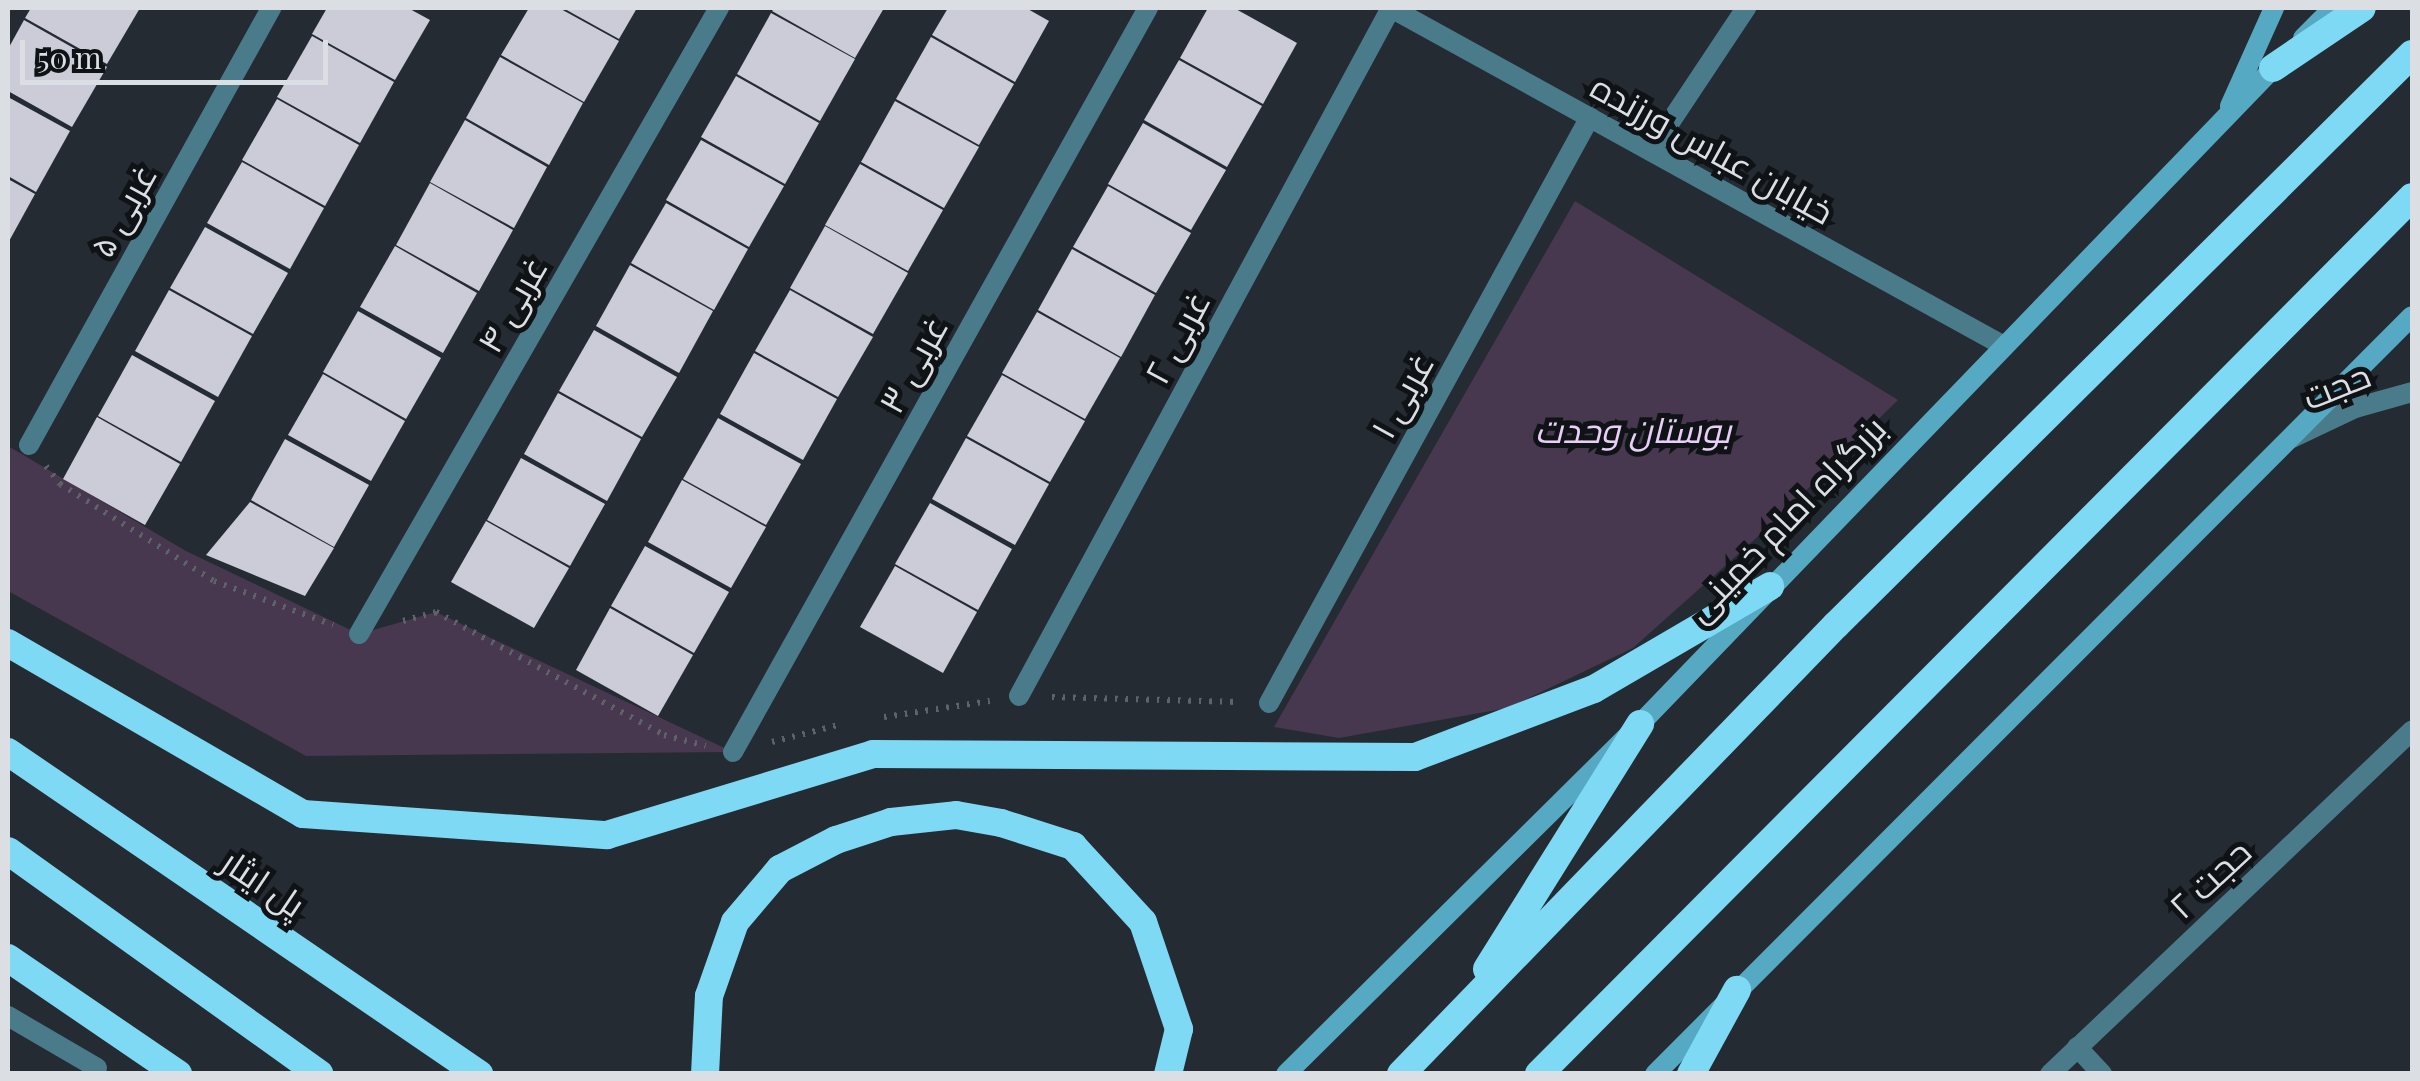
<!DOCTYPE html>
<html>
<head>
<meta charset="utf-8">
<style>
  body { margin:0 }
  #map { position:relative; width:2420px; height:1081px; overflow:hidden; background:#242b32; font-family:"Playfair Display",Cairo,serif }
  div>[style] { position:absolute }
  .green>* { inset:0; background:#47374f }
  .building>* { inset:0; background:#cbccd7 }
  .path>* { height:6px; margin-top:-3px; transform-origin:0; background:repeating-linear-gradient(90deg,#5d6369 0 2.5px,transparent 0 10.5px) }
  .minor>* { height:20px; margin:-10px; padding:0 10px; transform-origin:10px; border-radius:10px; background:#4a7b8b }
  .tertiary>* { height:20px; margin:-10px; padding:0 10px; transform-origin:10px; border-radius:10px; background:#4a7b8b }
  .secondary>* { height:20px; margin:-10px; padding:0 10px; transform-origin:10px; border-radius:10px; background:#56a9c2 }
  .trunk>* { height:28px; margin:-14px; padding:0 14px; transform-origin:14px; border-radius:14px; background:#7ed9f4 }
  span { translate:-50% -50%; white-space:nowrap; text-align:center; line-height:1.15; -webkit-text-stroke:10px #101316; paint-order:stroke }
  .street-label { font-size:35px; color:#dbdfe4 }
  .park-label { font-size:35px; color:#e8cff7; font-style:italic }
  .frame { position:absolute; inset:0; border:10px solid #dbdfe4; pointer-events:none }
  .scale { position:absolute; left:20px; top:40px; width:308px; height:45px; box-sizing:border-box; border:5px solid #dbdfe4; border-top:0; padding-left:12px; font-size:30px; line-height:35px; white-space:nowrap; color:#dbdfe4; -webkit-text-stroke:8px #101316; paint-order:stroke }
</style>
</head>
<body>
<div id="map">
  <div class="green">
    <i style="clip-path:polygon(1575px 201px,1898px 400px,1772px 524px,1633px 648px,1508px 708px,1339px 738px,1274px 727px)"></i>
    <i style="clip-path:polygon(8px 446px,186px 551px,359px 634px,436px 612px,733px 752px,306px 756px,8px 591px)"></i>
  </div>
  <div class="building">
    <i style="clip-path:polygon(31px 8px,140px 8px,107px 64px,25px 18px)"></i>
    <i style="clip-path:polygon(327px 8px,408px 8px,430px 20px,395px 80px,312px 34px)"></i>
    <i style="clip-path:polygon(529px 8px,559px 8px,619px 41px,584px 102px,501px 55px)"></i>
    <i style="clip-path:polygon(563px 8px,637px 8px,619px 39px)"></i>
    <i style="clip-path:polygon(775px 8px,884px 8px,855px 58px,772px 11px)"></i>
    <i style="clip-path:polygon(948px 8px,1026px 8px,1049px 21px,1015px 82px,932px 35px)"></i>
    <i style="clip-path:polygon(1208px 8px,1234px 8px,1297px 43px,1263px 104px,1180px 58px)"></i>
    <i style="clip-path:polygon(771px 13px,855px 59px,820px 121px,737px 74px)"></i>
    <i style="clip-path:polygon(24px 20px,107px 67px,72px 127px,8px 91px,8px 49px)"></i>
    <i style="clip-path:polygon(312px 36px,394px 82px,360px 143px,277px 97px)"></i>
    <i style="clip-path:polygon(931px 37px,1014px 84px,979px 145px,896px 99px)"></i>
    <i style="clip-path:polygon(500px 57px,583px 103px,549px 165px,466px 118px)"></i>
    <i style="clip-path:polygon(1179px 60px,1262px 106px,1227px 167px,1144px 120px)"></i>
    <i style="clip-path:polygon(736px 76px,819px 123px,785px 184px,701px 137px)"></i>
    <i style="clip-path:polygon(8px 97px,70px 131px,36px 192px,8px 176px)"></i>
    <i style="clip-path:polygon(277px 99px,359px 145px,325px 206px,242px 160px)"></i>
    <i style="clip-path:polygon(895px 101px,979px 147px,944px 208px,861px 162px)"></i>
    <i style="clip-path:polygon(465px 120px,547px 167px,514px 228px,430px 182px)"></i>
    <i style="clip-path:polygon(1143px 123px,1226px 170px,1191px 230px,1108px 184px)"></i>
    <i style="clip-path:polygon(701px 140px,784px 186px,749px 247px,666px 200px)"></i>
    <i style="clip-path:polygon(242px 162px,324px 208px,290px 269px,207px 223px)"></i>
    <i style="clip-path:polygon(860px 164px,943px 210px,908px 271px,825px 225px)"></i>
    <i style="clip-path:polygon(8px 179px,35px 194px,8px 243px)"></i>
    <i style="clip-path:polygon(430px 183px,513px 230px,479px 291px,396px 245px)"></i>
    <i style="clip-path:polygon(1108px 186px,1191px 233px,1156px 293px,1073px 247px)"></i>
    <i style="clip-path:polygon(666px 203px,748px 249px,714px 310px,631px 263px)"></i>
    <i style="clip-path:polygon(825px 226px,908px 273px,873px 334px,790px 288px)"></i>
    <i style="clip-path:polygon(205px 227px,288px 273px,253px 334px,170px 288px)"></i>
    <i style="clip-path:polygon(395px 246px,477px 293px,443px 353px,360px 307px)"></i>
    <i style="clip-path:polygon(1072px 249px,1155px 295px,1121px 357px,1038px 310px)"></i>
    <i style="clip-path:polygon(630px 265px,713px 311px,679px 373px,596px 326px)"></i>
    <i style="clip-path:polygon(169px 290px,252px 336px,218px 397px,135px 351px)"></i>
    <i style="clip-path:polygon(790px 290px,873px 337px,838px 397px,755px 351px)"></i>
    <i style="clip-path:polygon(358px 311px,441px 358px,406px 419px,323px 372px)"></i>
    <i style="clip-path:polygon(1037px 312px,1120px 358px,1085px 419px,1002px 373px)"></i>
    <i style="clip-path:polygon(594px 330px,677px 377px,642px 437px,559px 391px)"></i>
    <i style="clip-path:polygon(754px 353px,837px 399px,803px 460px,720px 414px)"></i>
    <i style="clip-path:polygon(132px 355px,215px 401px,181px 462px,98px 416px)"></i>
    <i style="clip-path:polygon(323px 374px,405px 421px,371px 481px,288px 435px)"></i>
    <i style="clip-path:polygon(1002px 375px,1085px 421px,1050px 482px,967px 436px)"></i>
    <i style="clip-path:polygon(558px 393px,641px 439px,607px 501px,524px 454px)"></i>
    <i style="clip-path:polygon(97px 417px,180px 464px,145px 525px,63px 479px)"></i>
    <i style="clip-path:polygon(718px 418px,801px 464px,766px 525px,683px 479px)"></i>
    <i style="clip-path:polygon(966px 438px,1049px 484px,1015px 545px,932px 499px)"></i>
    <i style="clip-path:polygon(285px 439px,369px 485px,334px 547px,251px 500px)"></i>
    <i style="clip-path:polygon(521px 458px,605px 504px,570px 566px,487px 520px)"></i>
    <i style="clip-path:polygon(682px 480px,766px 527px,731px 588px,648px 542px)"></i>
    <i style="clip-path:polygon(250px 502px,334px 548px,305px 596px,206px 555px)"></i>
    <i style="clip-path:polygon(930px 503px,1012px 549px,978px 610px,895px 564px)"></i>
    <i style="clip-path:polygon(486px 521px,569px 568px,534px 628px,451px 582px)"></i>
    <i style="clip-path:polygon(645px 546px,729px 592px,694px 653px,611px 606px)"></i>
    <i style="clip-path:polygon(895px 566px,977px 612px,943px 673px,860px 627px)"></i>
    <i style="clip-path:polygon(610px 608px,693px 655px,658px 716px,576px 670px)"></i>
  </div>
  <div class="path">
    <i style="left:46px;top:466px;width:23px;rotate:52deg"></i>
    <i style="left:60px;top:484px;width:182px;rotate:32.2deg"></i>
    <i style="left:214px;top:581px;width:127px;rotate:20.3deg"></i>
    <i style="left:403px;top:621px;width:34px;rotate:-15deg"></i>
    <i style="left:436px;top:612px;width:259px;rotate:28.3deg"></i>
    <i style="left:664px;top:735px;width:43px;rotate:14.7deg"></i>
    <i style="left:1052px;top:697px;width:187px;rotate:1.5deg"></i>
    <i style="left:884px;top:717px;width:107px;rotate:-8.6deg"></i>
    <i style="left:772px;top:742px;width:72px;rotate:-14.4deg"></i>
  </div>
  <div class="minor">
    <i style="left:1651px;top:151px;width:172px;rotate:-56.4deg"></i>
    <i style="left:29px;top:445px;width:500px;rotate:-61deg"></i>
    <i style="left:359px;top:634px;width:722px;rotate:-60.1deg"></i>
    <i style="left:1019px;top:696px;width:782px;rotate:-61.6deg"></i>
    <i style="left:1269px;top:703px;width:668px;rotate:-61.29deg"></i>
    <i style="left:733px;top:752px;width:852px;rotate:-60.85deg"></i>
    <i style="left:2077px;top:1047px;width:37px;rotate:47deg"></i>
    <i style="left:2050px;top:1074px;width:499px;rotate:-43.5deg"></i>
  </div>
  <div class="tertiary">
    <i style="left:1391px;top:8px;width:700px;rotate:28.87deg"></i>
    <i style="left:2292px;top:438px;width:70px;rotate:-25.5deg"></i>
    <i style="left:2355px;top:408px;width:59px;rotate:-15.7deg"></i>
    <i style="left:8px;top:1016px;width:103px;rotate:30.3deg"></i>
  </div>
  <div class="secondary">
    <i style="left:2303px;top:38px;width:42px;rotate:-45deg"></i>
    <i style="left:2230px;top:106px;width:107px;rotate:-65.8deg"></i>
    <i style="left:1286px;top:1074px;width:498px;rotate:-44.7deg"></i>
    <i style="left:1640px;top:724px;width:924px;rotate:-46.01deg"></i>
    <i style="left:1655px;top:1074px;width:1071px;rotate:-45.04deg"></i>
  </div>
  <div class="trunk">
    <i style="left:2273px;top:68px;width:107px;rotate:-34deg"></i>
    <i style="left:8px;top:643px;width:341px;rotate:30.1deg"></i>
    <i style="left:303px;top:814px;width:305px;rotate:4deg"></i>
    <i style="left:607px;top:835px;width:278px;rotate:-16.9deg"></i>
    <i style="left:873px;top:754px;width:542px;rotate:0.32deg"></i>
    <i style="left:1415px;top:757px;width:191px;rotate:-20.8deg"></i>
    <i style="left:1594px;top:689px;width:204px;rotate:-30.3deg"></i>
    <i style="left:8px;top:752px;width:571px;rotate:34.36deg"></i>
    <i style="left:8px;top:851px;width:383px;rotate:35.6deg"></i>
    <i style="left:8px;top:958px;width:206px;rotate:34.3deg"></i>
    <i style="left:1487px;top:969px;width:289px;rotate:-58deg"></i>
    <i style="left:705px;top:1074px;width:78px;rotate:-87.1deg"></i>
    <i style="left:709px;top:996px;width:78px;rotate:-70.6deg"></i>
    <i style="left:735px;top:922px;width:70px;rotate:-49.7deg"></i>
    <i style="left:780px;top:869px;width:63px;rotate:-27.4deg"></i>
    <i style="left:836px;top:840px;width:58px;rotate:-18.1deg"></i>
    <i style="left:891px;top:822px;width:65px;rotate:-6.1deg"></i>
    <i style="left:956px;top:815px;width:46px;rotate:10.1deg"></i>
    <i style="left:1001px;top:823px;width:76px;rotate:17.7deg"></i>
    <i style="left:1073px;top:846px;width:103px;rotate:47.4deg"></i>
    <i style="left:1143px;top:922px;width:113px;rotate:71.4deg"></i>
    <i style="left:1179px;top:1029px;width:46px;rotate:103.7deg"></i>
    <i style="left:1401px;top:1074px;width:625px;rotate:-45.91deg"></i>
    <i style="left:1836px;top:625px;width:811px;rotate:-44.75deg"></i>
    <i style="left:1539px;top:1074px;width:1237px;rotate:-45.13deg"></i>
    <i style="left:1691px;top:1074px;width:96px;rotate:-61.3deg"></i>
  </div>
  <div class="street-label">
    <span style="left:1713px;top:148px;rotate:29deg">خیابان عباس ورزنده</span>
    <span style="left:122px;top:210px;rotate:-61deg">غربی ۵</span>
    <span style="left:511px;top:304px;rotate:-60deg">غربی ۴</span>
    <span style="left:1176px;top:337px;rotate:-62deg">غربی ۲</span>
    <span style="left:912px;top:364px;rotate:-61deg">غربی ۳</span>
    <span style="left:2336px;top:385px;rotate:-22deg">حجت</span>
    <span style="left:1401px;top:395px;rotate:-61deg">غربی ۱</span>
    <span style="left:1785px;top:518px;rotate:-46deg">بزرگراه امام خمینی</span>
    <span style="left:2209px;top:878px;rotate:-43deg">حجت ۲</span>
    <span style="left:264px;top:882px;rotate:34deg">پل ایثار</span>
  </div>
  <div class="park-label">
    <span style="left:1633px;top:429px">بوستان وحدت</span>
  </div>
  <div class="frame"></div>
  <div class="scale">50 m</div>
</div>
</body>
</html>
